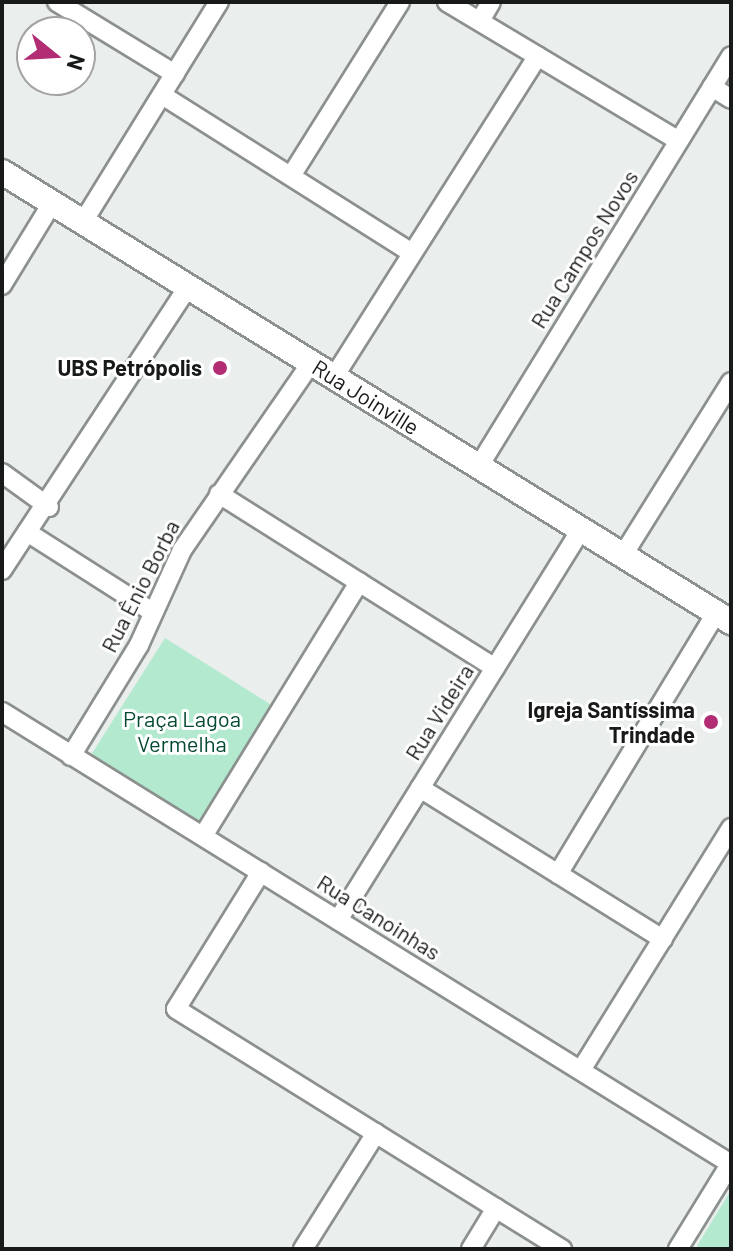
<!DOCTYPE html>
<html>
<head>
<meta charset="utf-8">
<style>
  body { margin:0 }
  #map { position:relative; width:733px; height:1251px; overflow:hidden; background:#eaeeec; font-family:Barlow,sans-serif }
  div>[style] { position:absolute }
  .green>* { inset:0; background:#b3eacf }
  .roads { filter:drop-shadow(2px 0 #8c908e) drop-shadow(-2px 0 #8c908e) drop-shadow(0 2px #8c908e) drop-shadow(0 -2px #8c908e) }
  .street>* { height:18px; margin:-9px; padding:0 9px; transform-origin:9px; border-radius:9px; background:#fff }
  .secondary>* { height:24px; margin:-12px; padding:0 12px; transform-origin:12px; border-radius:12px; background:#fff }
  .dots>* { width:22px; height:22px; translate:-50% -50%; box-sizing:border-box; border:4px solid #fff; border-radius:50% }
  span { translate:-50% -50%; white-space:nowrap; text-align:center; line-height:1.15; -webkit-text-stroke:6px #fff; paint-order:stroke }
  .street-label { font-size:22px; color:#181a19 }
  .poi-label { font-size:22px; color:#181a19; font-weight:700 }
  .right { translate:-100% -50%; text-align:right }
  .park-label { font-size:22px; color:#064932 }
  .frame { position:absolute; inset:0; border:4px solid #181a19; pointer-events:none }
  .north { position:absolute; left:16px; top:16px; width:80px; height:80px; box-sizing:border-box; background:#fff; border:2px solid #a3a3a3; border-radius:50%; rotate:108deg; font-size:22px; font-weight:700; line-height:32px; text-align:center; color:#181a19 }
  .north::after { content:''; display:block; margin:auto; width:28px; height:36px; background:#b22d74; clip-path:polygon(50% 0,100% 100%,50% 72%,0 100%) }
</style>
</head>
<body>
<div id="map">
  <div class="green">
    <i style="clip-path:polygon(165px 638px,273px 706px,199px 823px,91px 755px)"></i>
    <i style="clip-path:polygon(731px 1190px,731px 1249px,702px 1249px,697px 1246px)"></i>
  </div>
  <div class="roads">
    <div class="street">
      <i style="left:57px;top:2px;width:138px;rotate:31.4deg"></i>
      <i style="left:447px;top:2px;width:270px;rotate:30.9deg"></i>
      <i style="left:480px;top:21px;width:22px;rotate:-60deg"></i>
      <i style="left:712px;top:87px;width:22px;rotate:32deg"></i>
      <i style="left:162px;top:95px;width:296px;rotate:32.3deg"></i>
      <i style="left:291px;top:176px;width:205px;rotate:-57.9deg"></i>
      <i style="left:83px;top:222px;width:259px;rotate:-58.3deg"></i>
      <i style="left:2px;top:285px;width:96px;rotate:-58.6deg"></i>
      <i style="left:334px;top:377px;width:380px;rotate:-57.6deg"></i>
      <i style="left:479px;top:466px;width:481px;rotate:-58.4deg"></i>
      <i style="left:2px;top:473px;width:58px;rotate:35.9deg"></i>
      <i style="left:219px;top:494px;width:326px;rotate:32.2deg"></i>
      <i style="left:27px;top:532px;width:147px;rotate:32.5deg"></i>
      <i style="left:623px;top:555px;width:204px;rotate:-58deg"></i>
      <i style="left:2px;top:570px;width:339px;rotate:-56.7deg"></i>
      <i style="left:2px;top:712px;width:858px;rotate:31.8deg"></i>
      <i style="left:71px;top:756px;width:130px;rotate:-58.5deg"></i>
      <i style="left:139px;top:645px;width:104px;rotate:-65.6deg"></i>
      <i style="left:182px;top:550px;width:227px;rotate:-55.4deg"></i>
      <i style="left:420px;top:788px;width:286px;rotate:31.9deg"></i>
      <i style="left:203px;top:836px;width:298px;rotate:-58.4deg"></i>
      <i style="left:261px;top:872px;width:161px;rotate:121.8deg"></i>
      <i style="left:176px;top:1009px;width:455px;rotate:31.9deg"></i>
      <i style="left:558px;top:874px;width:305px;rotate:-58.8deg"></i>
      <i style="left:338px;top:920px;width:460px;rotate:-58.1deg"></i>
      <i style="left:581px;top:1070px;width:285px;rotate:-58.2deg"></i>
      <i style="left:303px;top:1249px;width:137px;rotate:-57.8deg"></i>
      <i style="left:471px;top:1249px;width:48px;rotate:-58.6deg"></i>
      <i style="left:678px;top:1249px;width:101px;rotate:-58.4deg"></i>
    </div>
    <div class="secondary">
      <i style="left:2px;top:172px;width:857px;rotate:31.69deg"></i>
    </div>
  </div>
  <div class="dots">
    <i style="left:220px;top:368px;background:#b22d74"></i>
    <i style="left:711px;top:722px;background:#b22d74"></i>
  </div>
  <div class="street-label">
    <span style="left:584px;top:249px;rotate:-58deg">Rua Campos Novos</span>
    <span style="left:366px;top:397px;rotate:32deg">Rua Joinville</span>
    <span style="left:140px;top:586px;rotate:-63deg">Rua Ênio Borba</span>
    <span style="left:439px;top:712px;rotate:-58deg">Rua Videira</span>
    <span style="left:379px;top:917px;rotate:32deg">Rua Canoinhas</span>
  </div>
  <div class="poi-label">
    <span class="right" style="left:202px;top:368px">UBS Petrópolis</span>
    <span class="right" style="left:695px;top:722px">Igreja Santíssima<br>Trindade</span>
  </div>
  <div class="park-label">
    <span style="left:182px;top:731px">Praça Lagoa<br>Vermelha</span>
  </div>
  <div class="frame"></div>
  <div class="north">N</div>
</div>
</body>
</html>
